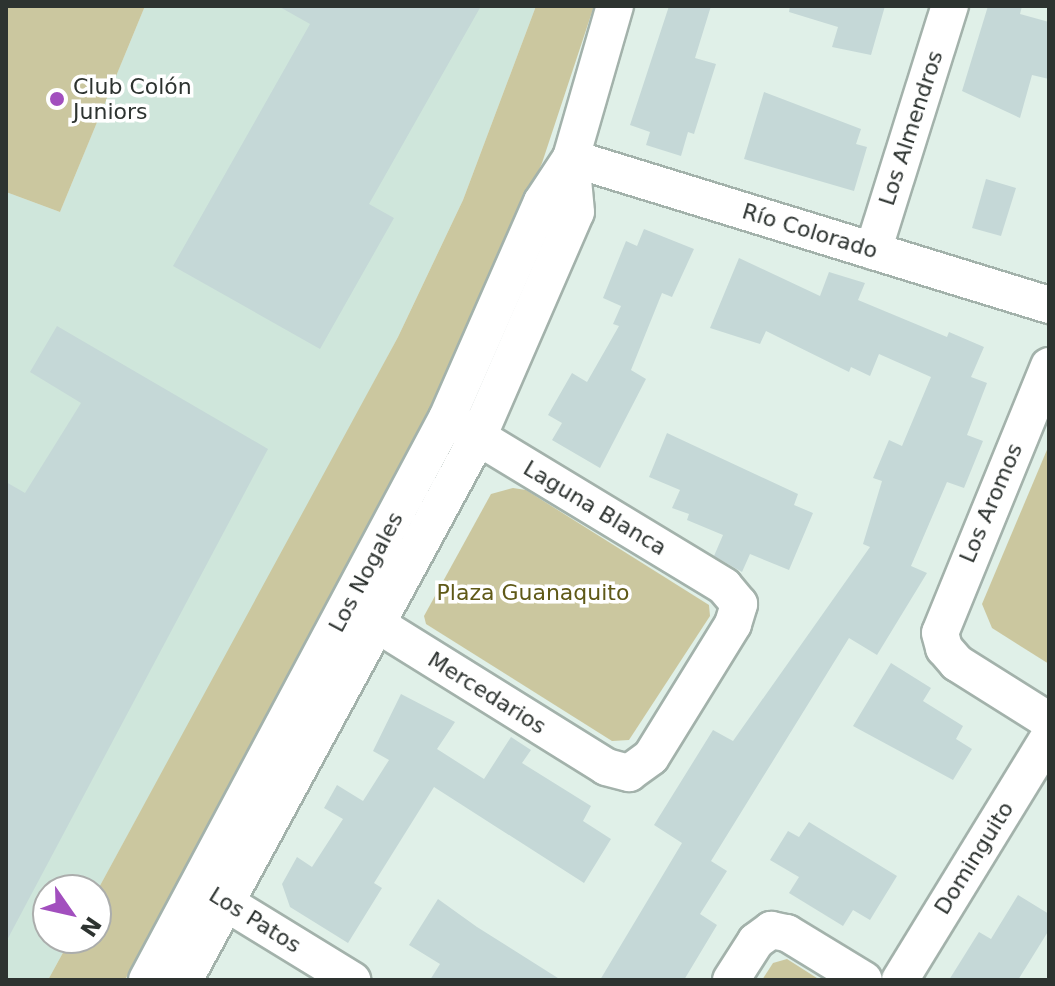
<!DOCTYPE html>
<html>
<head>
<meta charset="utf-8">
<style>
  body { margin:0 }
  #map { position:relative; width:1055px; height:986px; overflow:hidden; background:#e0f0e8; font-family:"DejaVu Sans",sans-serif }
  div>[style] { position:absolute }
  .built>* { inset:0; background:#cfe6db }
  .green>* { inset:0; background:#cbc79f }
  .building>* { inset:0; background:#c5d8d7 }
  .roads { filter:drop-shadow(2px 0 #a3b2ab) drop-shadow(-2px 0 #a3b2ab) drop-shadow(0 2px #a3b2ab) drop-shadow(0 -2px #a3b2ab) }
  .street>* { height:36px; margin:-18px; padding:0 18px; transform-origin:18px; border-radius:18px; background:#fff }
  .dots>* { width:22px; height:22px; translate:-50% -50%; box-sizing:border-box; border:4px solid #fff; border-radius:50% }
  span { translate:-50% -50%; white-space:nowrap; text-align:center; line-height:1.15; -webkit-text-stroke:7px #fff; paint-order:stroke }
  .poi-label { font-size:22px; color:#2d3330 }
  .left { translate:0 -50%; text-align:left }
  .street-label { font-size:22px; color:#2d3330 }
  .park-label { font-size:22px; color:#5f5917 }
  .frame { position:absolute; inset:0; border:8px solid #2d3330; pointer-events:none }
  .north { position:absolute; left:32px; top:874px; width:80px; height:80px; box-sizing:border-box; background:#fff; border:2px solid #abadac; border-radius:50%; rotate:124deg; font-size:22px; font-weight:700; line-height:32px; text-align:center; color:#2d3330 }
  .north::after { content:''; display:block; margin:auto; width:28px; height:36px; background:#a24fbe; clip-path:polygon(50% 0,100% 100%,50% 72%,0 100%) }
</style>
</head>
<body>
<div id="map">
  <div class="built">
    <i style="clip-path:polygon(145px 6px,536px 6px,463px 200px,398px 337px,296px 528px,96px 893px,48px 890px,48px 938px,71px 938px,48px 980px,6px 980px,6px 192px,60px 212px)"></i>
  </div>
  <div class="green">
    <i style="clip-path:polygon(6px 6px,145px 6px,60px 212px,6px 192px)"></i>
    <i style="clip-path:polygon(536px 6px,594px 6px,542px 163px,418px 434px,125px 980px,48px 980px,71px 938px,96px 938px,96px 893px,398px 337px,463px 200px)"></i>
    <i style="clip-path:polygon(1049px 445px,1049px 664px,992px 628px,982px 604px)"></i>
    <i style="clip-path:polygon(513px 488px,526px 490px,709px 605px,710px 616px,629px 740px,612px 741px,426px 624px,424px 616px,491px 494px)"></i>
    <i style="clip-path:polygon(787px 959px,820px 980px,762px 980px,773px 963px)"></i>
  </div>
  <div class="building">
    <i style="clip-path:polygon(278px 6px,481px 6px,369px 204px,394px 218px,320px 349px,173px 266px,310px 24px)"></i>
    <i style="clip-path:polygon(669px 6px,711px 6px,695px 58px,716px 64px,694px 134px,688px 132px,681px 156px,646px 145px,650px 132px,630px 125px)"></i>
    <i style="clip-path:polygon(790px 6px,885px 6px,871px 55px,832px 47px,838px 27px,789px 12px)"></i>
    <i style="clip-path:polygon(988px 6px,1022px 6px,1020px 14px,1049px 22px,1049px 79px,1032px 75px,1020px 118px,962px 91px)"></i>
    <i style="clip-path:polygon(764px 92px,861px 129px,856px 144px,867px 147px,854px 191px,744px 159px)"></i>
    <i style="clip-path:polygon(986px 179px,1016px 188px,1001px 236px,972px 228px)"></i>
    <i style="clip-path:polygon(644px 229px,694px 249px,672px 297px,662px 293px,631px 370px,646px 379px,600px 468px,552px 440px,562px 423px,548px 415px,572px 373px,587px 382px,619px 326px,613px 324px,621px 306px,603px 298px,626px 241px,637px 246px)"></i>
    <i style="clip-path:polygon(739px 258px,820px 296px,829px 272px,865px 283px,858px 300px,947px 337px,949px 332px,984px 347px,971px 377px,987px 383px,967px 435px,983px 441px,964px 488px,947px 482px,911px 566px,927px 573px,877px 655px,849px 638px,711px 861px,727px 871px,700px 914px,717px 925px,684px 980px,600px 980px,682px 843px,654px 825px,713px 730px,733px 741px,870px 547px,863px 544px,882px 481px,873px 478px,889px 440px,902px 446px,931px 377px,879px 354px,870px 376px,851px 367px,849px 372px,766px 331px,760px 344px,710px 328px)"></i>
    <i style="clip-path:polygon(57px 326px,268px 449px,6px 942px,6px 482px,25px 493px,81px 403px,30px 372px)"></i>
    <i style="clip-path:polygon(667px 433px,798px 494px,794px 505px,813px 513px,789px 570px,750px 554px,742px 572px,714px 556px,723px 535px,687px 520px,689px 514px,672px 508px,680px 490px,649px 477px)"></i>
    <i style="clip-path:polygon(891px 663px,931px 688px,923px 701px,963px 726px,956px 739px,972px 749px,953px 780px,853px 726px)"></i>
    <i style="clip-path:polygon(401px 694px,455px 722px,437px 749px,484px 779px,511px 737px,531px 750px,522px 763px,591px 806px,583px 821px,611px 839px,584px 883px,434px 787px,374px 883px,382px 888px,348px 943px,290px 907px,282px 884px,297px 857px,312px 867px,343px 819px,324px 808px,337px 785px,363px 801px,389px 760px,373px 751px)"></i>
    <i style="clip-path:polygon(809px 822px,897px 876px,870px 920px,853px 910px,843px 926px,789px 893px,799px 877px,770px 860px,788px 831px,799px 837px)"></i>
    <i style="clip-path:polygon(1018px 895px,1049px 914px,1049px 930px,1018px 980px,949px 980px,979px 932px,991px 939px)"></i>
    <i style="clip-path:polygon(438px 899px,477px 927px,561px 980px,430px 980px,440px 964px,409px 945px)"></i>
  </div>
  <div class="roads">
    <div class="street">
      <i style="left:571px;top:158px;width:500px;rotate:17.09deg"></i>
      <i style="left:873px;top:251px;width:257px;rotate:-72.6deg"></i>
      <i style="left:1049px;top:366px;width:288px;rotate:112.2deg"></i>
      <i style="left:940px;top:633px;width:16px;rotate:75deg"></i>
      <i style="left:944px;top:648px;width:20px;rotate:49deg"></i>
      <i style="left:957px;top:663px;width:109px;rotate:32.2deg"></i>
      <i style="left:359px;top:613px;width:291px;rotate:31.9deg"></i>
      <i style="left:606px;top:767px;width:24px;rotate:15deg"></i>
      <i style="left:629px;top:773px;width:27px;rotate:-36deg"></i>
      <i style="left:651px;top:757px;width:156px;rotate:-58.3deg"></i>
      <i style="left:733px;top:624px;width:21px;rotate:-73deg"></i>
      <i style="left:739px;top:604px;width:23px;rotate:-130deg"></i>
      <i style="left:724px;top:586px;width:309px;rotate:-148.8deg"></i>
      <i style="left:210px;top:893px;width:167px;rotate:31.5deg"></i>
      <i style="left:147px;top:980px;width:637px;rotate:-61.91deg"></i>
      <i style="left:447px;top:418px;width:236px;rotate:-66.3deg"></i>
      <i style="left:542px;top:202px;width:53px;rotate:-56.6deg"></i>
      <i style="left:571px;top:158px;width:158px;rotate:-73.9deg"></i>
      <i style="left:184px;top:980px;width:617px;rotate:-61.57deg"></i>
      <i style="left:478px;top:437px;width:245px;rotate:-66.5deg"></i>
      <i style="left:576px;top:212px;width:54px;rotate:-95.3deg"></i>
      <i style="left:731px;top:980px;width:46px;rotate:-57.3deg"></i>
      <i style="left:756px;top:941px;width:19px;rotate:-36deg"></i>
      <i style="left:771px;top:930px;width:16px;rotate:11deg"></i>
      <i style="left:787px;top:933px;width:90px;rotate:31.4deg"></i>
      <i style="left:900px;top:980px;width:285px;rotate:-58.5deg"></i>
    </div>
  </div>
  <div class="dots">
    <i style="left:57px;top:99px;background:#a24fbe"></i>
  </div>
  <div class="poi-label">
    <span class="left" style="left:73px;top:99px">Club Colón<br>Juniors</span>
  </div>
  <div class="street-label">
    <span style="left:911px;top:128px;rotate:-72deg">Los Almendros</span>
    <span style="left:810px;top:231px;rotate:17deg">Río Colorado</span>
    <span style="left:991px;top:503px;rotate:-67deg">Los Aromos</span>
    <span style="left:595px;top:508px;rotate:31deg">Laguna Blanca</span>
    <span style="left:366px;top:572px;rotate:-62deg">Los Nogales</span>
    <span style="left:487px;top:693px;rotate:32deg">Mercedarios</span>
    <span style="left:974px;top:858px;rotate:-58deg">Dominguito</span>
    <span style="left:255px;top:920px;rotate:32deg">Los Patos</span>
  </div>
  <div class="park-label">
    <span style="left:533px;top:593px">Plaza Guanaquito</span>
  </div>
  <div class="frame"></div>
  <div class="north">N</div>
</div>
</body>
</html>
